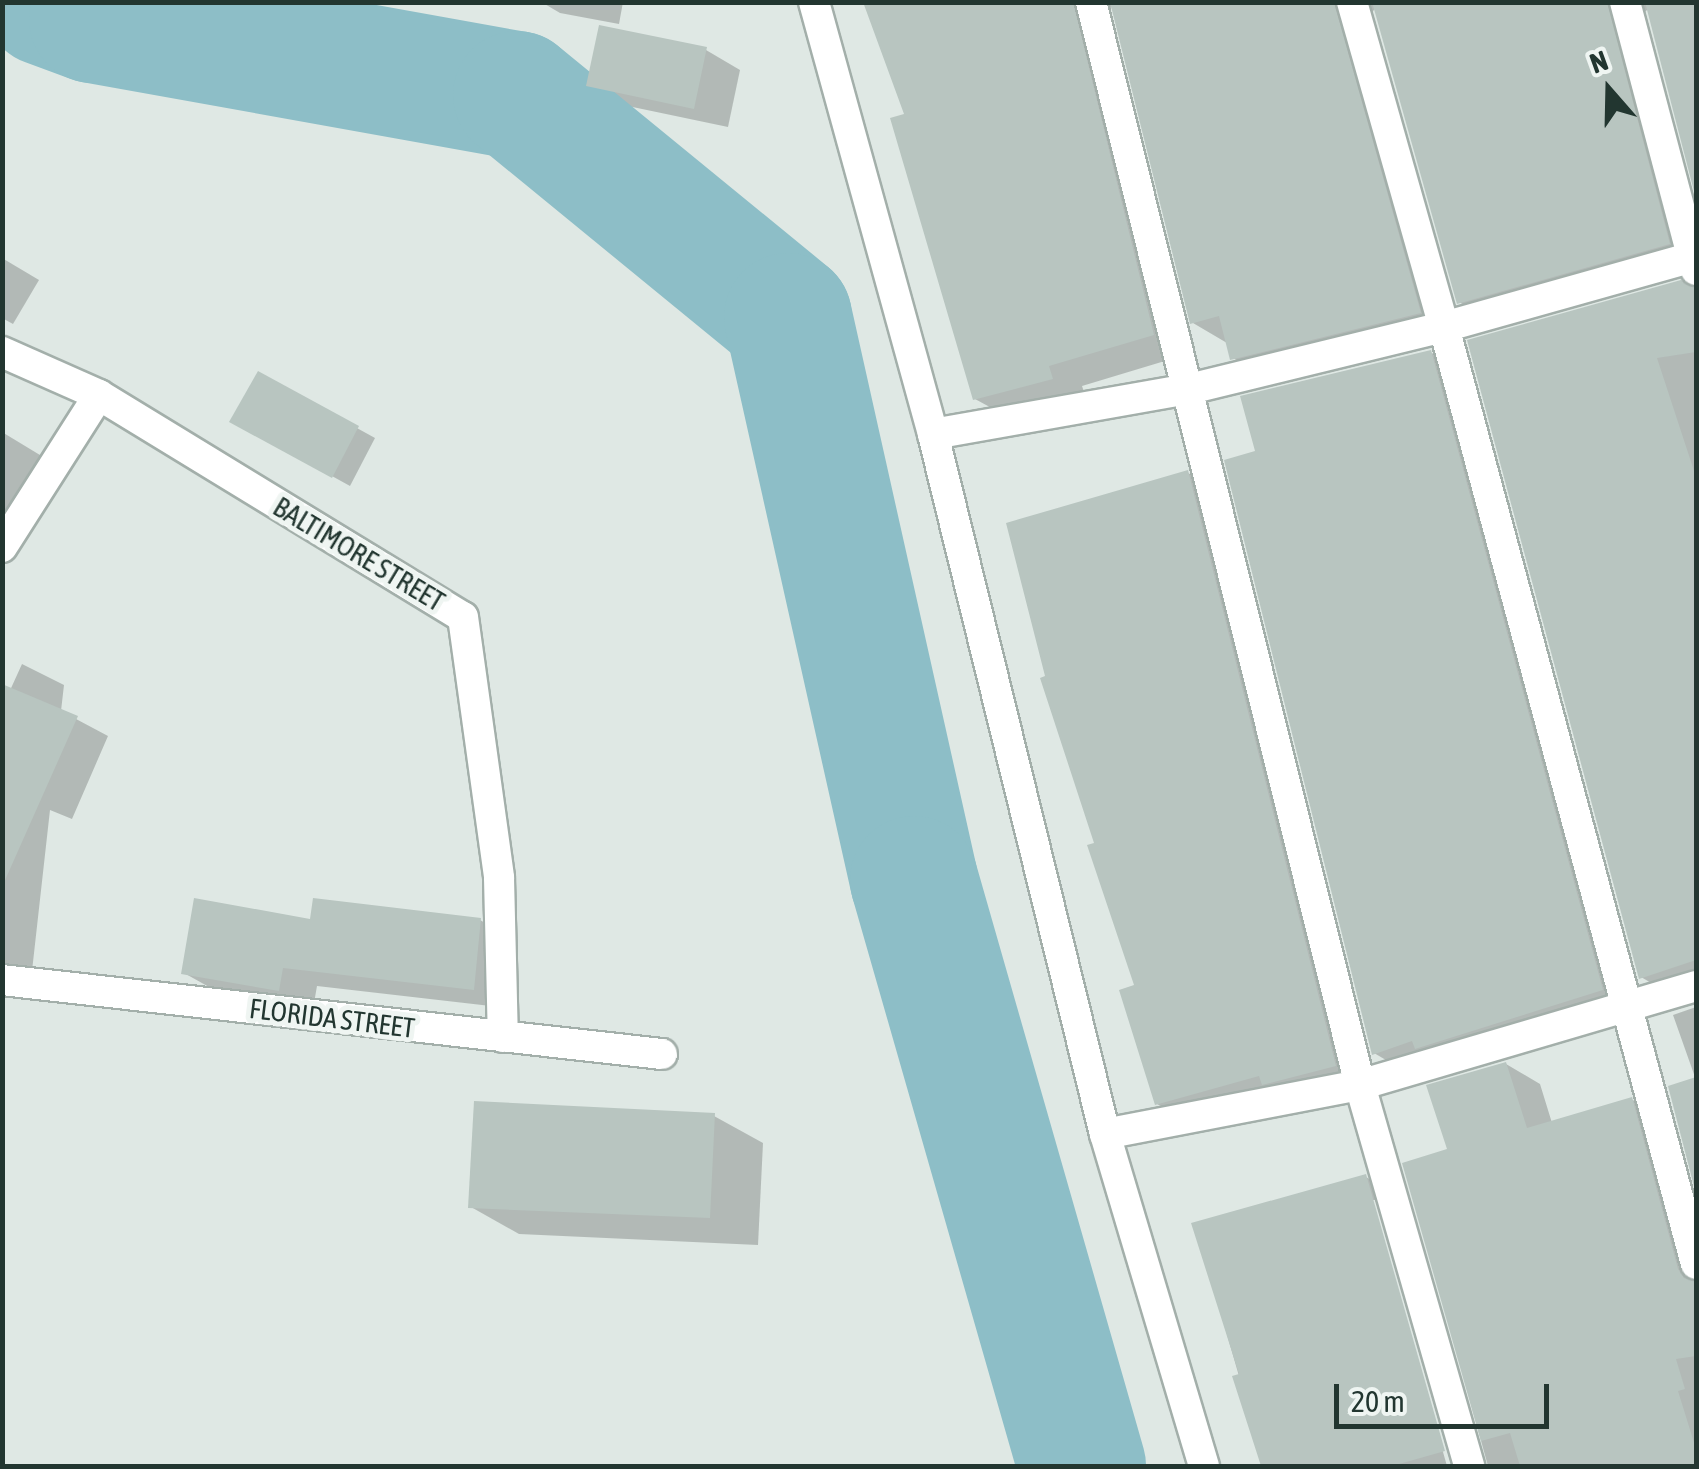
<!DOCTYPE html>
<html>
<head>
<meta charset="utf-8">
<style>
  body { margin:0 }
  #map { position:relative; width:1699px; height:1469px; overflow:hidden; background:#dfe8e4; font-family:"Asap Condensed",sans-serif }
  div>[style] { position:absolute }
  .shadow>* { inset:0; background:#0003 }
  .river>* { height:128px; margin:-64px; padding:0 64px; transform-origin:64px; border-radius:64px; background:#8dbec7 }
  .building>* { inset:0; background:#b8c5c0 }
  .roads { filter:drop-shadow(2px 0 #a3afaa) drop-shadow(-2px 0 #a3afaa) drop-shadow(0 2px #a3afaa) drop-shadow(0 -2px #a3afaa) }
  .street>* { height:30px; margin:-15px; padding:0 15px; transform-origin:15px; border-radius:15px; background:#fff }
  span { translate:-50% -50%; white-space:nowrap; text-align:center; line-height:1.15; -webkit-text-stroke:10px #eff5f2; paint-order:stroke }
  .street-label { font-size:28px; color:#223630 }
  .frame { position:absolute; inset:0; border:5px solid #223630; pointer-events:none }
  .north { position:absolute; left:1559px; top:40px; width:100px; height:100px; -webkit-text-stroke:8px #eff5f2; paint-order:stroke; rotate:340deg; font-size:28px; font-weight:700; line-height:40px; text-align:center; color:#223630 }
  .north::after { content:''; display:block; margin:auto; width:35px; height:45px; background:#223630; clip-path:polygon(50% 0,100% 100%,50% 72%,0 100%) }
  .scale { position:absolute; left:1334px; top:1384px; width:215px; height:45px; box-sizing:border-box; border:5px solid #223630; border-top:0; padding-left:12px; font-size:30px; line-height:35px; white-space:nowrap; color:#223630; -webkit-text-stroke:8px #eff5f2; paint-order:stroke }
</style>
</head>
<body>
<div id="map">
  <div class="shadow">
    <i style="clip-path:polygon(623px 2px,619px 24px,560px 13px,543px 3px)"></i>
    <i style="clip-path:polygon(866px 2px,1113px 2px,1106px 27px,1188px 354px,1082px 386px,1086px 398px,1010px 418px,975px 399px,907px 116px)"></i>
    <i style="clip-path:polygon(1113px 2px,1696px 2px,1696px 189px,1649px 8px,1641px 16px,1696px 239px,1493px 322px,1459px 302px,1376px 8px,1368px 16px,1454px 332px,1267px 378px,1233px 358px,1227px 343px,1193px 323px)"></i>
    <i style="clip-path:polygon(706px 50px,740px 70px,728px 127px,623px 105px,589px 85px)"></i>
    <i style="clip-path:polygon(2px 258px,39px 280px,13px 324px,2px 318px)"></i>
    <i style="clip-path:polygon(1668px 286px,1696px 303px,1696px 993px,1675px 997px,1641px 977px,1470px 342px)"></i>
    <i style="clip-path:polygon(1430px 352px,1465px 372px,1636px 1009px,1408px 1073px,1374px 1053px,1258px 453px)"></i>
    <i style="clip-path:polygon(259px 374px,375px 438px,350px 486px,232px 421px)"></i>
    <i style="clip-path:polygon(2px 432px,68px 472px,22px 545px,2px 534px)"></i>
    <i style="clip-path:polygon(1188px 473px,1222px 493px,1369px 1085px,1192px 1123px,1157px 1104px,1137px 987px,1097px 844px)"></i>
    <i style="clip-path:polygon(22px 664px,64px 685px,61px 711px,108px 736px,72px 819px,50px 810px,31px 980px,2px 985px,2px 708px)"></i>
    <i style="clip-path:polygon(480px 920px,515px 940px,508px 1008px,317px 986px,313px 1009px,218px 992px,184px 973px,312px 922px)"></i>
    <i style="clip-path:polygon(1696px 1007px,1696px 1191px,1670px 1088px,1696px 1080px,1673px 1015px)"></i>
    <i style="clip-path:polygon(1506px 1064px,1540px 1084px,1552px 1123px,1631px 1099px,1666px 1119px,1696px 1234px,1696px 1466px,1488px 1466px,1405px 1165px,1450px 1151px)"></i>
    <i style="clip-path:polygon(714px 1116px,763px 1143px,758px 1245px,519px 1234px,471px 1207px)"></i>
    <i style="clip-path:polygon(1366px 1177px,1400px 1197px,1477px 1466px,1452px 1466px,1376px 1200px,1371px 1200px,1447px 1466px,1265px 1466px,1195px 1224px)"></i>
  </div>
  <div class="river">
    <i style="left:47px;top:2px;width:49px;rotate:20.3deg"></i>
    <i style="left:93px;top:19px;width:431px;rotate:10.2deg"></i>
    <i style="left:517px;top:95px;width:350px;rotate:39.3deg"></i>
    <i style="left:788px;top:317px;width:577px;rotate:77.39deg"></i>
    <i style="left:914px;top:880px;width:610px;rotate:74deg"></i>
  </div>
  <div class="building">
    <i style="clip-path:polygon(863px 2px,1073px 2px,1154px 335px,1049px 366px,1053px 379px,973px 400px,890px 118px,904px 114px)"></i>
    <i style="clip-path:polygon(1110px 2px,1334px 2px,1421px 313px,1230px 360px,1219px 316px,1190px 324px)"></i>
    <i style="clip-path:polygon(1372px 2px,1607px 2px,1670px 244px,1457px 304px)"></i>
    <i style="clip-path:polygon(1645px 2px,1696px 2px,1696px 199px)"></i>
    <i style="clip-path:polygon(599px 25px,707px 47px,694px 109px,586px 86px)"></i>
    <i style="clip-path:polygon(1681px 280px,1696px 288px,1696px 352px,1657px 358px,1696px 477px,1696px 960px,1639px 979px,1467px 340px)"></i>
    <i style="clip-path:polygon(1431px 350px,1603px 990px,1415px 1049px,1412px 1041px,1372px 1055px,1224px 460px,1255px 451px,1240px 396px)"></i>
    <i style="clip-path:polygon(258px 371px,359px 426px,332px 478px,229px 422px)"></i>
    <i style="clip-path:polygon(1188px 470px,1336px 1066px,1262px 1085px,1259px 1076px,1155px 1105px,1119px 990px,1134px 985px,1087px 845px,1094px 843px,1040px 678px,1045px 676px,1006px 523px)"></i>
    <i style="clip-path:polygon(2px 684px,78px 716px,2px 887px)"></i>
    <i style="clip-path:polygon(194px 898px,310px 919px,313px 898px,481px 918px,474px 990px,283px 968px,279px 991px,181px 974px)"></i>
    <i style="clip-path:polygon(1506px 1062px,1527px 1128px,1632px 1097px,1678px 1269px,1684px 1278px,1696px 1282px,1696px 1356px,1676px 1359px,1685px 1389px,1678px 1391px,1696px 1449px,1696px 1466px,1520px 1466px,1510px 1433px,1481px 1441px,1402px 1163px,1447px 1149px,1426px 1085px)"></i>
    <i style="clip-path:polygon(1696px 1077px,1696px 1194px,1668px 1086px)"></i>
    <i style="clip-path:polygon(474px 1101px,715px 1113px,710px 1218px,468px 1208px)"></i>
    <i style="clip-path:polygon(1366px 1174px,1445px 1451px,1392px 1466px,1261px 1466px,1232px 1376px,1239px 1374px,1191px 1223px)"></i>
  </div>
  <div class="roads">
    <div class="street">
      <i style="left:814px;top:2px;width:448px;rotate:74.6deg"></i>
      <i style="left:933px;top:434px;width:721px;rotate:76.2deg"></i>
      <i style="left:1105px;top:1134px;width:346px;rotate:73.4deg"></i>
      <i style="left:1091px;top:2px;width:1116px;rotate:76.05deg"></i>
      <i style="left:1360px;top:1085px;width:396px;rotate:74deg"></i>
      <i style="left:1352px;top:2px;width:338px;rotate:74.2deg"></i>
      <i style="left:1444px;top:327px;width:970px;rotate:74.95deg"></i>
      <i style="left:1625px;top:2px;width:277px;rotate:75.2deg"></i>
      <i style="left:2px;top:352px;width:106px;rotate:23.9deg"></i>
      <i style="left:99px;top:395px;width:426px;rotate:31.4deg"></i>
      <i style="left:463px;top:617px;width:263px;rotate:82.1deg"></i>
      <i style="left:499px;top:878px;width:159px;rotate:88.6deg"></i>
      <i style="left:933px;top:434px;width:260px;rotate:-10deg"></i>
      <i style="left:1189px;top:389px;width:262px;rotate:-13.7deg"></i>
      <i style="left:1444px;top:327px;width:262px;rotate:-15.7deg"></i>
      <i style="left:2px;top:547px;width:180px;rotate:-57.5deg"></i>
      <i style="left:2px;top:980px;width:664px;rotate:6.4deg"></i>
      <i style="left:1105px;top:1134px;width:260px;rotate:-10.9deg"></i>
      <i style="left:1360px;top:1085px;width:350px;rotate:-16.4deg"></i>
    </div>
  </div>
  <div class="street-label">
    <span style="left:359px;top:554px;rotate:31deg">BALTIMORE STREET</span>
    <span style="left:332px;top:1018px;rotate:7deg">FLORIDA STREET</span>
  </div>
  <div class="frame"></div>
  <div class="north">N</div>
  <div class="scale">20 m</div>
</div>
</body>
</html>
